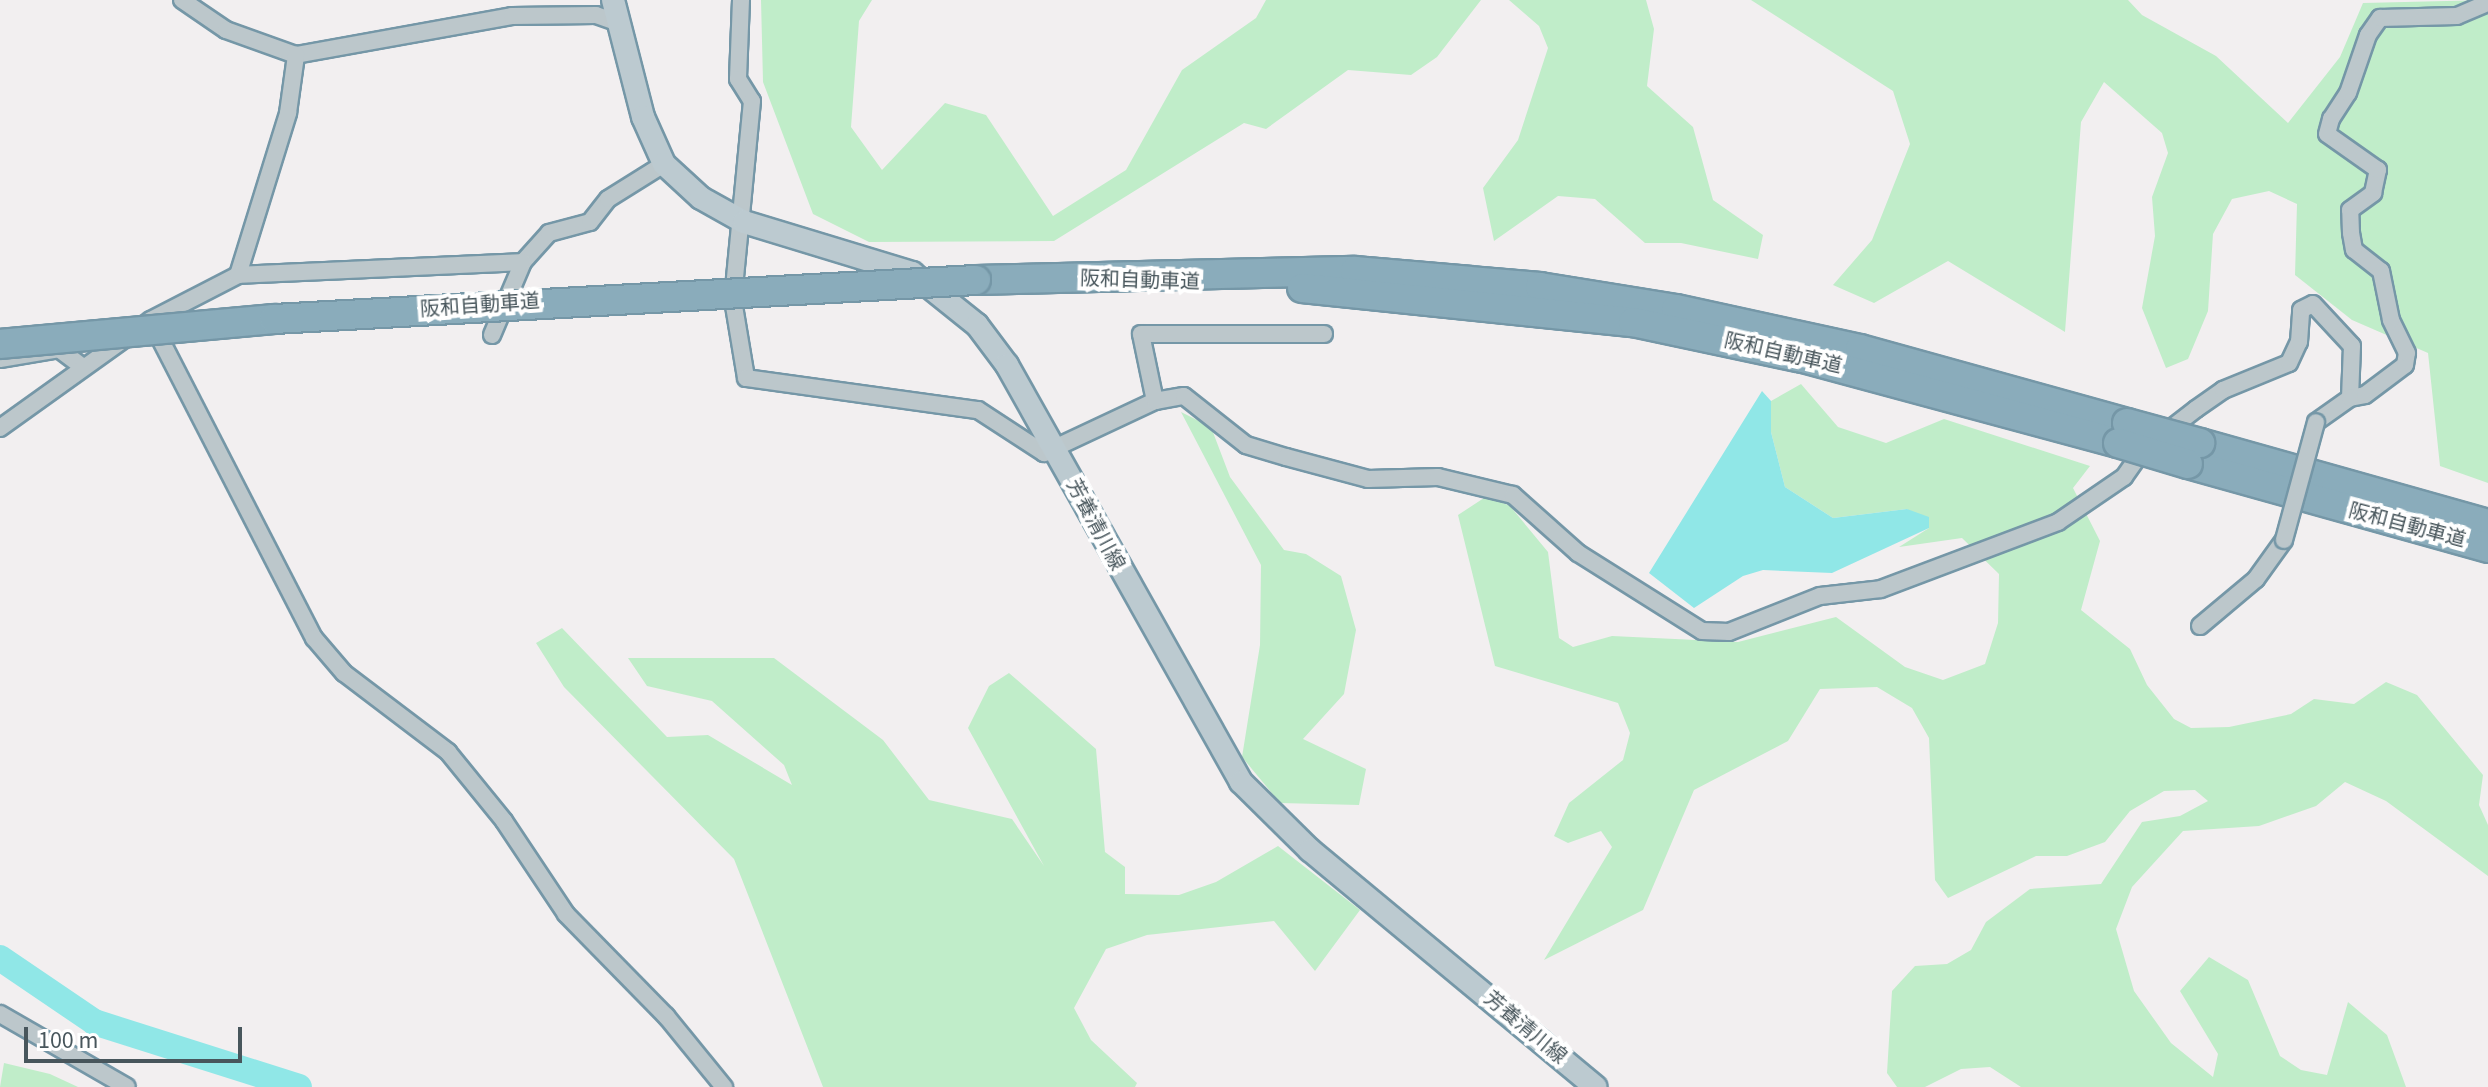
<!DOCTYPE html>
<html>
<head>
<meta charset="utf-8">
<style>
  body { margin:0 }
  #map { position:relative; width:2488px; height:1087px; overflow:hidden; background:#f2eff0; font-family:"Source Sans 3","Noto Sans JP",sans-serif }
  div>[style] { position:absolute }
  .green>* { inset:0; background:#c0edc9 }
  .water>* { inset:0; background:#90e7e7 }
  .river>* { height:26px; margin:-13px; padding:0 13px; transform-origin:13px; border-radius:13px; background:#90e7e7 }
  .roads { filter:drop-shadow(2px 0 #7597a7) drop-shadow(-2px 0 #7597a7) drop-shadow(0 2px #7597a7) drop-shadow(0 -2px #7597a7) }
  .minor>* { height:16px; margin:-8px; padding:0 8px; transform-origin:8px; border-radius:8px; background:#bcc7cb }
  .secondary>* { height:22px; margin:-11px; padding:0 11px; transform-origin:11px; border-radius:11px; background:#bccad0 }
  .motorway>* { height:28px; margin:-14px; padding:0 14px; transform-origin:14px; border-radius:14px; background:#8aacbb }
  .bridges { filter:drop-shadow(2px 0 #7597a7) drop-shadow(-2px 0 #7597a7) drop-shadow(0 2px #7597a7) drop-shadow(0 -2px #7597a7) }
  .minor-bridge>* { height:16px; margin:-8px; padding:0 8px; transform-origin:8px; border-radius:8px; background:#bcc7cb }
  .motorway-bridge>* { height:28px; margin:-14px; padding:0 14px; transform-origin:14px; border-radius:14px; background:#8aacbb }
  span { translate:-50% -50%; white-space:nowrap; text-align:center; line-height:1.15; -webkit-text-stroke:8px #fff; paint-order:stroke }
  .street-label { font-size:20px; color:#48565c }
  .scale { position:absolute; left:24px; top:1027px; width:218px; height:36px; box-sizing:border-box; border:4px solid #48565c; border-top:0; padding-left:10px; font-size:24px; line-height:28px; white-space:nowrap; color:#48565c; -webkit-text-stroke:6px #fff; paint-order:stroke }
</style>
</head>
<body>
<div id="map">
  <div class="green">
    <i style="clip-path:polygon(761px 0,872px 0,859px 21px,851px 127px,882px 170px,945px 103px,986px 115px,1053px 216px,1126px 170px,1182px 70px,1256px 18px,1266px 0,1481px 0,1437px 57px,1411px 75px,1348px 70px,1266px 129px,1244px 123px,1054px 241px,869px 242px,813px 214px,763px 82px)"></i>
    <i style="clip-path:polygon(1509px 0,1646px 0,1654px 29px,1647px 86px,1693px 127px,1713px 200px,1763px 235px,1758px 259px,1681px 243px,1645px 243px,1595px 199px,1558px 196px,1494px 241px,1483px 188px,1518px 140px,1548px 48px,1539px 26px)"></i>
    <i style="clip-path:polygon(1751px 0,2128px 0,2142px 15px,2216px 56px,2288px 123px,2340px 57px,2363px 3px,2488px 0,2488px 483px,2440px 466px,2428px 353px,2352px 320px,2295px 275px,2297px 204px,2269px 191px,2232px 199px,2213px 234px,2208px 311px,2188px 359px,2166px 368px,2142px 308px,2155px 236px,2152px 197px,2168px 153px,2162px 133px,2104px 82px,2081px 122px,2065px 332px,1948px 261px,1874px 303px,1833px 285px,1872px 240px,1910px 144px,1893px 91px)"></i>
    <i style="clip-path:polygon(1801px 384px,1838px 427px,1886px 443px,1944px 419px,2090px 466px,2073px 488px,2100px 541px,2081px 610px,2130px 649px,2147px 685px,2174px 719px,2191px 728px,2229px 727px,2291px 714px,2314px 699px,2354px 704px,2386px 682px,2417px 695px,2483px 775px,2479px 805px,2488px 825px,2488px 876px,2386px 801px,2345px 782px,2316px 806px,2259px 826px,2183px 831px,2132px 887px,2116px 929px,2134px 991px,2171px 1043px,2213px 1077px,2218px 1054px,2180px 991px,2209px 957px,2248px 980px,2280px 1056px,2301px 1070px,2327px 1075px,2348px 1002px,2387px 1035px,2406px 1087px,2021px 1087px,1990px 1067px,1961px 1069px,1925px 1087px,1897px 1087px,1887px 1073px,1892px 991px,1915px 966px,1947px 964px,1971px 950px,1986px 922px,2030px 889px,2101px 884px,2142px 822px,2180px 816px,2208px 801px,2195px 790px,2164px 791px,2130px 811px,2105px 842px,2067px 856px,2036px 856px,1948px 898px,1935px 880px,1929px 738px,1912px 708px,1877px 687px,1820px 689px,1788px 741px,1694px 790px,1643px 910px,1544px 960px,1612px 847px,1601px 831px,1568px 843px,1554px 836px,1569px 803px,1623px 760px,1630px 733px,1618px 703px,1495px 666px,1458px 515px,1487px 496px,1510px 506px,1548px 552px,1559px 638px,1573px 647px,1612px 636px,1738px 642px,1836px 617px,1905px 667px,1943px 680px,1985px 664px,1998px 623px,1999px 574px,1962px 538px,1899px 547px,1929px 528px,1907px 509px,1833px 518px,1785px 487px,1771px 432px,1771px 401px)"></i>
    <i style="clip-path:polygon(1181px 412px,1211px 427px,1230px 477px,1284px 550px,1306px 554px,1341px 576px,1356px 630px,1344px 694px,1303px 739px,1366px 769px,1359px 805px,1280px 803px,1242px 757px,1260px 645px,1261px 565px)"></i>
    <i style="clip-path:polygon(562px 628px,667px 737px,708px 735px,792px 785px,784px 765px,712px 701px,647px 686px,628px 658px,774px 658px,883px 740px,929px 800px,1012px 819px,1044px 866px,968px 728px,989px 686px,1009px 673px,1096px 749px,1105px 852px,1125px 867px,1125px 894px,1179px 895px,1216px 882px,1278px 846px,1360px 910px,1315px 971px,1274px 921px,1147px 935px,1106px 949px,1074px 1008px,1091px 1040px,1137px 1083px,1135px 1087px,823px 1087px,734px 859px,564px 687px,536px 643px)"></i>
    <i style="clip-path:polygon(4px 1063px,50px 1074px,78px 1087px,0 1087px)"></i>
  </div>
  <div class="water">
    <i style="clip-path:polygon(1762px 391px,1771px 401px,1771px 432px,1785px 487px,1833px 518px,1907px 509px,1929px 517px,1929px 528px,1832px 573px,1763px 570px,1743px 576px,1694px 608px,1649px 573px)"></i>
  </div>
  <div class="river">
    <i style="left:0;top:958px;width:114px;rotate:34.2deg"></i>
    <i style="left:94px;top:1022px;width:215px;rotate:17.6deg"></i>
  </div>
  <div class="roads">
    <div class="minor">
      <i style="left:182px;top:0;width:53px;rotate:34.3deg"></i>
      <i style="left:226px;top:30px;width:74px;rotate:19.7deg"></i>
      <i style="left:296px;top:55px;width:219px;rotate:-10.2deg"></i>
      <i style="left:512px;top:16px;width:84px;rotate:-0.7deg"></i>
      <i style="left:596px;top:15px;width:24px;rotate:19deg"></i>
      <i style="left:741px;top:0;width:79px;rotate:92.2deg"></i>
      <i style="left:738px;top:79px;width:26px;rotate:58deg"></i>
      <i style="left:752px;top:101px;width:200px;rotate:95.5deg"></i>
      <i style="left:733px;top:300px;width:79px;rotate:80.5deg"></i>
      <i style="left:746px;top:378px;width:234px;rotate:7.9deg"></i>
      <i style="left:978px;top:410px;width:79px;rotate:33.1deg"></i>
      <i style="left:1044px;top:453px;width:123px;rotate:-25.1deg"></i>
      <i style="left:1155px;top:401px;width:29px;rotate:-10deg"></i>
      <i style="left:1184px;top:396px;width:79px;rotate:38.3deg"></i>
      <i style="left:1246px;top:445px;width:42px;rotate:16.7deg"></i>
      <i style="left:1286px;top:457px;width:85px;rotate:15deg"></i>
      <i style="left:1368px;top:479px;width:70px;rotate:-1.6deg"></i>
      <i style="left:1438px;top:477px;width:77px;rotate:13.5deg"></i>
      <i style="left:1513px;top:495px;width:87px;rotate:41.7deg"></i>
      <i style="left:1578px;top:553px;width:146px;rotate:32.2deg"></i>
      <i style="left:1702px;top:631px;width:27px;rotate:2deg"></i>
      <i style="left:1729px;top:632px;width:98px;rotate:-21.6deg"></i>
      <i style="left:1820px;top:596px;width:61px;rotate:-6.5deg"></i>
      <i style="left:1881px;top:589px;width:189px;rotate:-20.7deg"></i>
      <i style="left:2058px;top:522px;width:80px;rotate:-34.3deg"></i>
      <i style="left:2124px;top:477px;width:33px;rotate:-55deg"></i>
      <i style="left:2143px;top:450px;width:67px;rotate:-37.7deg"></i>
      <i style="left:2196px;top:409px;width:33px;rotate:-35deg"></i>
      <i style="left:2223px;top:390px;width:71px;rotate:-22.2deg"></i>
      <i style="left:2289px;top:363px;width:23px;rotate:-65deg"></i>
      <i style="left:2299px;top:342px;width:32px;rotate:-86deg"></i>
      <i style="left:2301px;top:310px;width:13px;rotate:-27deg"></i>
      <i style="left:2313px;top:304px;width:57px;rotate:47.1deg"></i>
      <i style="left:2352px;top:346px;width:52px;rotate:92.2deg"></i>
      <i style="left:238px;top:275px;width:170px;rotate:-72.8deg"></i>
      <i style="left:288px;top:113px;width:59px;rotate:-82.1deg"></i>
      <i style="left:153px;top:325px;width:352px;rotate:62.8deg"></i>
      <i style="left:314px;top:638px;width:46px;rotate:49.4deg"></i>
      <i style="left:344px;top:673px;width:131px;rotate:37.2deg"></i>
      <i style="left:448px;top:752px;width:89px;rotate:50.9deg"></i>
      <i style="left:504px;top:821px;width:112px;rotate:56.3deg"></i>
      <i style="left:566px;top:914px;width:143px;rotate:45.6deg"></i>
      <i style="left:666px;top:1016px;width:92px;rotate:50.8deg"></i>
      <i style="left:492px;top:335px;width:79px;rotate:-67deg"></i>
      <i style="left:523px;top:262px;width:39px;rotate:-48deg"></i>
      <i style="left:549px;top:233px;width:42px;rotate:-15deg"></i>
      <i style="left:590px;top:222px;width:29px;rotate:-52deg"></i>
      <i style="left:608px;top:199px;width:66px;rotate:-32deg"></i>
      <i style="left:0;top:359px;width:60px;rotate:-9.6deg"></i>
      <i style="left:59px;top:349px;width:30px;rotate:37deg"></i>
      <i style="left:1155px;top:401px;width:68px;rotate:-101.8deg"></i>
      <i style="left:1141px;top:334px;width:183px"></i>
      <i style="left:2316px;top:422px;width:42px;rotate:-35.2deg"></i>
      <i style="left:2350px;top:398px;width:15px;rotate:-11deg"></i>
      <i style="left:2365px;top:395px;width:50px;rotate:-36.9deg"></i>
      <i style="left:2405px;top:365px;width:12px;rotate:-81deg"></i>
      <i style="left:2407px;top:353px;width:37px;rotate:-116deg"></i>
      <i style="left:2391px;top:320px;width:50px;rotate:-101.5deg"></i>
      <i style="left:2381px;top:271px;width:34px;rotate:-142deg"></i>
      <i style="left:2354px;top:250px;width:17px;rotate:-100deg"></i>
      <i style="left:2351px;top:233px;width:23px;rotate:-92deg"></i>
      <i style="left:2350px;top:210px;width:29px;rotate:-36deg"></i>
      <i style="left:2373px;top:193px;width:24px;rotate:-78deg"></i>
      <i style="left:2378px;top:170px;width:62px;rotate:-144.8deg"></i>
      <i style="left:2327px;top:134px;width:16px;rotate:-75deg"></i>
      <i style="left:2331px;top:119px;width:31px;rotate:-57deg"></i>
      <i style="left:2348px;top:93px;width:61px;rotate:-71deg"></i>
      <i style="left:2368px;top:35px;width:21px;rotate:-55deg"></i>
      <i style="left:2380px;top:18px;width:77px;rotate:-1.5deg"></i>
      <i style="left:2457px;top:16px;width:34px;rotate:-23deg"></i>
      <i style="left:0;top:428px;width:186px;rotate:-35.6deg"></i>
      <i style="left:151px;top:320px;width:98px;rotate:-27.3deg"></i>
      <i style="left:238px;top:275px;width:285px;rotate:-2.6deg"></i>
      <i style="left:2200px;top:626px;width:73px;rotate:-40deg"></i>
      <i style="left:2256px;top:579px;width:48px;rotate:-54.3deg"></i>
      <i style="left:0;top:1014px;width:146px;rotate:29.9deg"></i>
    </div>
    <div class="secondary">
      <i style="left:613px;top:0;width:121px;rotate:75.6deg"></i>
      <i style="left:643px;top:117px;width:51px;rotate:65.9deg"></i>
      <i style="left:664px;top:164px;width:50px;rotate:42.6deg"></i>
      <i style="left:701px;top:198px;width:49px;rotate:29.2deg"></i>
      <i style="left:744px;top:222px;width:176px;rotate:16.9deg"></i>
      <i style="left:912px;top:273px;width:83px;rotate:38.7deg"></i>
      <i style="left:977px;top:325px;width:50px;rotate:53.1deg"></i>
      <i style="left:1007px;top:365px;width:478px;rotate:60.7deg"></i>
      <i style="left:1241px;top:782px;width:97px;rotate:44.6deg"></i>
      <i style="left:1310px;top:850px;width:371px;rotate:39.7deg"></i>
    </div>
    <div class="motorway">
      <i style="left:976px;top:280px;width:379px;rotate:-1.4deg"></i>
      <i style="left:1355px;top:271px;width:186px;rotate:4.9deg"></i>
      <i style="left:1540px;top:287px;width:138px;rotate:9.2deg"></i>
      <i style="left:1676px;top:309px;width:188px;rotate:12.3deg"></i>
      <i style="left:1860px;top:349px;width:277px;rotate:15.5deg"></i>
      <i style="left:1302px;top:288px;width:333px;rotate:5.9deg"></i>
      <i style="left:1633px;top:322px;width:174px;rotate:12deg"></i>
      <i style="left:1803px;top:358px;width:326px;rotate:15.1deg"></i>
      <i style="left:2200px;top:443px;width:299px;rotate:15.7deg"></i>
      <i style="left:2188px;top:464px;width:312px;rotate:15.6deg"></i>
    </div>
  </div>
  <div class="bridges">
    <div class="minor-bridge">
      <i style="left:2284px;top:540px;width:122px;rotate:-74.8deg"></i>
    </div>
    <div class="motorway-bridge">
      <i style="left:0;top:344px;width:275px;rotate:-5.2deg"></i>
      <i style="left:274px;top:319px;width:703px;rotate:-3.18deg"></i>
      <i style="left:2127px;top:423px;width:76px;rotate:15.3deg"></i>
      <i style="left:2118px;top:443px;width:73px;rotate:16.7deg"></i>
    </div>
  </div>
  <div class="street-label">
    <span style="left:1140px;top:281px;rotate:2deg">阪和自動車道</span>
    <span style="left:480px;top:306px;rotate:-4deg">阪和自動車道</span>
    <span style="left:1783px;top:354px;rotate:13deg">阪和自動車道</span>
    <span style="left:1095px;top:525px;rotate:62deg">芳養清川線</span>
    <span style="left:2407px;top:526px;rotate:15deg">阪和自動車道</span>
    <span style="left:1525px;top:1028px;rotate:40deg">芳養清川線</span>
  </div>
  <div class="scale">100 m</div>
</div>
</body>
</html>
